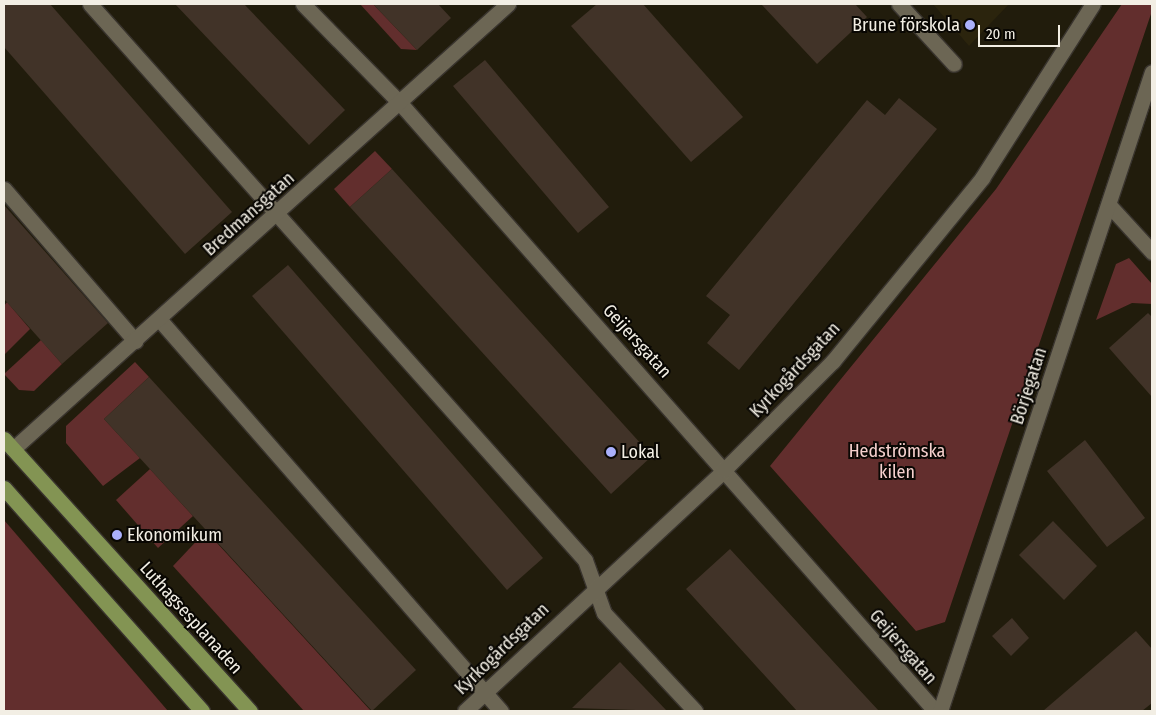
<!DOCTYPE html>
<html>
<head>
<meta charset="utf-8">
<style>
  body { margin:0 }
  #map { position:relative; width:1156px; height:715px; overflow:hidden; background:#211c0c; font-family:"Fira Sans Condensed",sans-serif }
  div>[style] { position:absolute }
  .built>* { inset:0; background:#2b240d }
  .green>* { inset:0; background:#622e2d }
  .building>* { inset:0; background:#413328 }
  .roads { filter:drop-shadow(1px 0 #39342e) drop-shadow(-1px 0 #39342e) drop-shadow(0 1px #39342e) drop-shadow(0 -1px #39342e) }
  .minor>* { height:15px; margin:-7.5px; padding:0 7.5px; transform-origin:7.5px; border-radius:7.5px; background:#6c6654 }
  .major>* { height:15px; margin:-7.5px; padding:0 7.5px; transform-origin:7.5px; border-radius:7.5px; background:#839453 }
  .dots>* { width:14px; height:14px; translate:-50% -50%; box-sizing:border-box; border:2px solid #090703; border-radius:50% }
  span { translate:-50% -50%; white-space:nowrap; text-align:center; line-height:1.15; -webkit-text-stroke:4px #090703; paint-order:stroke }
  .poi-label { font-size:18px; color:#f2eee4 }
  .right { translate:-100% -50%; text-align:right }
  .left { translate:0 -50%; text-align:left }
  .street-label { font-size:18px; color:#f2eee4 }
  .park-label { font-size:18px; color:#f5d0cd }
  .frame { position:absolute; inset:0; border:5px solid #f2eee4; pointer-events:none }
  .scale { position:absolute; left:978px; top:25px; width:82px; height:22px; box-sizing:border-box; border:2px solid #f2eee4; border-top:0; padding-left:6px; font-size:15px; line-height:18px; white-space:nowrap; color:#f2eee4; -webkit-text-stroke:4px #090703; paint-order:stroke }
</style>
</head>
<body>
<div id="map">
  <div class="built">
    <i style="clip-path:polygon(933px 4px,1009px 4px,969px 46px)"></i>
  </div>
  <div class="green">
    <i style="clip-path:polygon(360px 4px,373px 4px,417px 50px,401px 49px)"></i>
    <i style="clip-path:polygon(1122px 4px,1152px 4px,1152px 11px,945px 622px,916px 631px,770px 466px,996px 189px)"></i>
    <i style="clip-path:polygon(375px 151px,392px 169px,350px 207px,334px 189px)"></i>
    <i style="clip-path:polygon(1129px 258px,1152px 284px,1152px 304px,1132px 303px,1096px 320px,1116px 264px)"></i>
    <i style="clip-path:polygon(7px 302px,30px 329px,4px 355px,4px 306px)"></i>
    <i style="clip-path:polygon(41px 340px,62px 364px,34px 391px,19px 390px,4px 374px)"></i>
    <i style="clip-path:polygon(135px 362px,149px 377px,104px 419px,140px 458px,103px 486px,66px 443px,66px 426px)"></i>
    <i style="clip-path:polygon(150px 469px,193px 516px,158px 548px,116px 500px)"></i>
    <i style="clip-path:polygon(4px 520px,168px 711px,4px 711px)"></i>
    <i style="clip-path:polygon(206px 531px,371px 711px,304px 711px,173px 566px)"></i>
  </div>
  <div class="building">
    <i style="clip-path:polygon(4px 4px,50px 4px,232px 212px,185px 254px,4px 47px)"></i>
    <i style="clip-path:polygon(175px 4px,244px 4px,345px 110px,309px 145px)"></i>
    <i style="clip-path:polygon(373px 4px,438px 4px,451px 18px,417px 50px)"></i>
    <i style="clip-path:polygon(597px 4px,643px 4px,743px 117px,691px 162px,571px 26px)"></i>
    <i style="clip-path:polygon(761px 4px,855px 4px,867px 17px,817px 64px)"></i>
    <i style="clip-path:polygon(485px 60px,609px 207px,578px 233px,453px 86px)"></i>
    <i style="clip-path:polygon(899px 98px,937px 129px,739px 370px,707px 343px,730px 315px,706px 296px,867px 100px,885px 115px)"></i>
    <i style="clip-path:polygon(392px 169px,652px 456px,611px 494px,350px 207px)"></i>
    <i style="clip-path:polygon(4px 205px,108px 323px,62px 364px,4px 299px)"></i>
    <i style="clip-path:polygon(288px 265px,543px 558px,507px 590px,252px 296px)"></i>
    <i style="clip-path:polygon(1148px 313px,1152px 317px,1152px 397px,1109px 348px)"></i>
    <i style="clip-path:polygon(149px 377px,416px 670px,372px 711px,104px 419px)"></i>
    <i style="clip-path:polygon(1085px 440px,1145px 518px,1107px 547px,1047px 471px)"></i>
    <i style="clip-path:polygon(1053px 521px,1097px 566px,1064px 600px,1019px 555px)"></i>
    <i style="clip-path:polygon(730px 549px,853px 683px,879px 711px,797px 711px,686px 589px)"></i>
    <i style="clip-path:polygon(1012px 618px,1029px 638px,1011px 656px,992px 636px)"></i>
    <i style="clip-path:polygon(1136px 631px,1152px 649px,1152px 703px,1142px 711px,1043px 711px)"></i>
    <i style="clip-path:polygon(620px 662px,667px 711px,572px 708px)"></i>
  </div>
  <div class="roads">
    <div class="minor">
      <i style="left:90px;top:4px;width:744px;rotate:48.32deg"></i>
      <i style="left:585px;top:560px;width:56px;rotate:70.3deg"></i>
      <i style="left:604px;top:613px;width:134px;rotate:47.1deg"></i>
      <i style="left:303px;top:4px;width:139px;rotate:45.6deg"></i>
      <i style="left:400px;top:103px;width:810px;rotate:48.65deg"></i>
      <i style="left:899px;top:4px;width:81px;rotate:47.5deg"></i>
      <i style="left:4px;top:189px;width:201px;rotate:49.2deg"></i>
      <i style="left:1109px;top:205px;width:64px;rotate:47.5deg"></i>
      <i style="left:159px;top:319px;width:520px;rotate:48.9deg"></i>
      <i style="left:13px;top:449px;width:666px;rotate:-41.96deg"></i>
      <i style="left:465px;top:711px;width:354px;rotate:-42.9deg"></i>
      <i style="left:724px;top:470px;width:154px;rotate:-45deg"></i>
      <i style="left:833px;top:361px;width:236px;rotate:-50.8deg"></i>
      <i style="left:982px;top:178px;width:206px;rotate:-57.5deg"></i>
      <i style="left:940px;top:711px;width:673px;rotate:-71.65deg"></i>
    </div>
    <div class="major">
      <i style="left:4px;top:439px;width:367px;rotate:47.9deg"></i>
      <i style="left:4px;top:488px;width:298px;rotate:48.4deg"></i>
    </div>
  </div>
  <div class="dots">
    <i style="left:970px;top:25px;background:#aab0fb"></i>
    <i style="left:611px;top:452px;background:#aab0fb"></i>
    <i style="left:117px;top:535px;background:#aab0fb"></i>
  </div>
  <div class="poi-label">
    <span class="right" style="left:960px;top:25px">Brune förskola</span>
    <span class="left" style="left:621px;top:452px">Lokal</span>
    <span class="left" style="left:127px;top:535px">Ekonomikum</span>
  </div>
  <div class="street-label">
    <span style="left:249px;top:214px;rotate:-42deg">Bredmansgatan</span>
    <span style="left:637px;top:341px;rotate:48deg">Geijersgatan</span>
    <span style="left:795px;top:370px;rotate:-47deg">Kyrkogårdsgatan</span>
    <span style="left:1029px;top:386px;rotate:-72deg">Börjegatan</span>
    <span style="left:191px;top:618px;rotate:48deg">Luthagsesplanaden</span>
    <span style="left:903px;top:647px;rotate:49deg">Geijersgatan</span>
    <span style="left:502px;top:649px;rotate:-44deg">Kyrkogårdsgatan</span>
  </div>
  <div class="park-label">
    <span style="left:897px;top:462px">Hedströmska<br>kilen</span>
  </div>
  <div class="frame"></div>
  <div class="scale">20 m</div>
</div>
</body>
</html>
